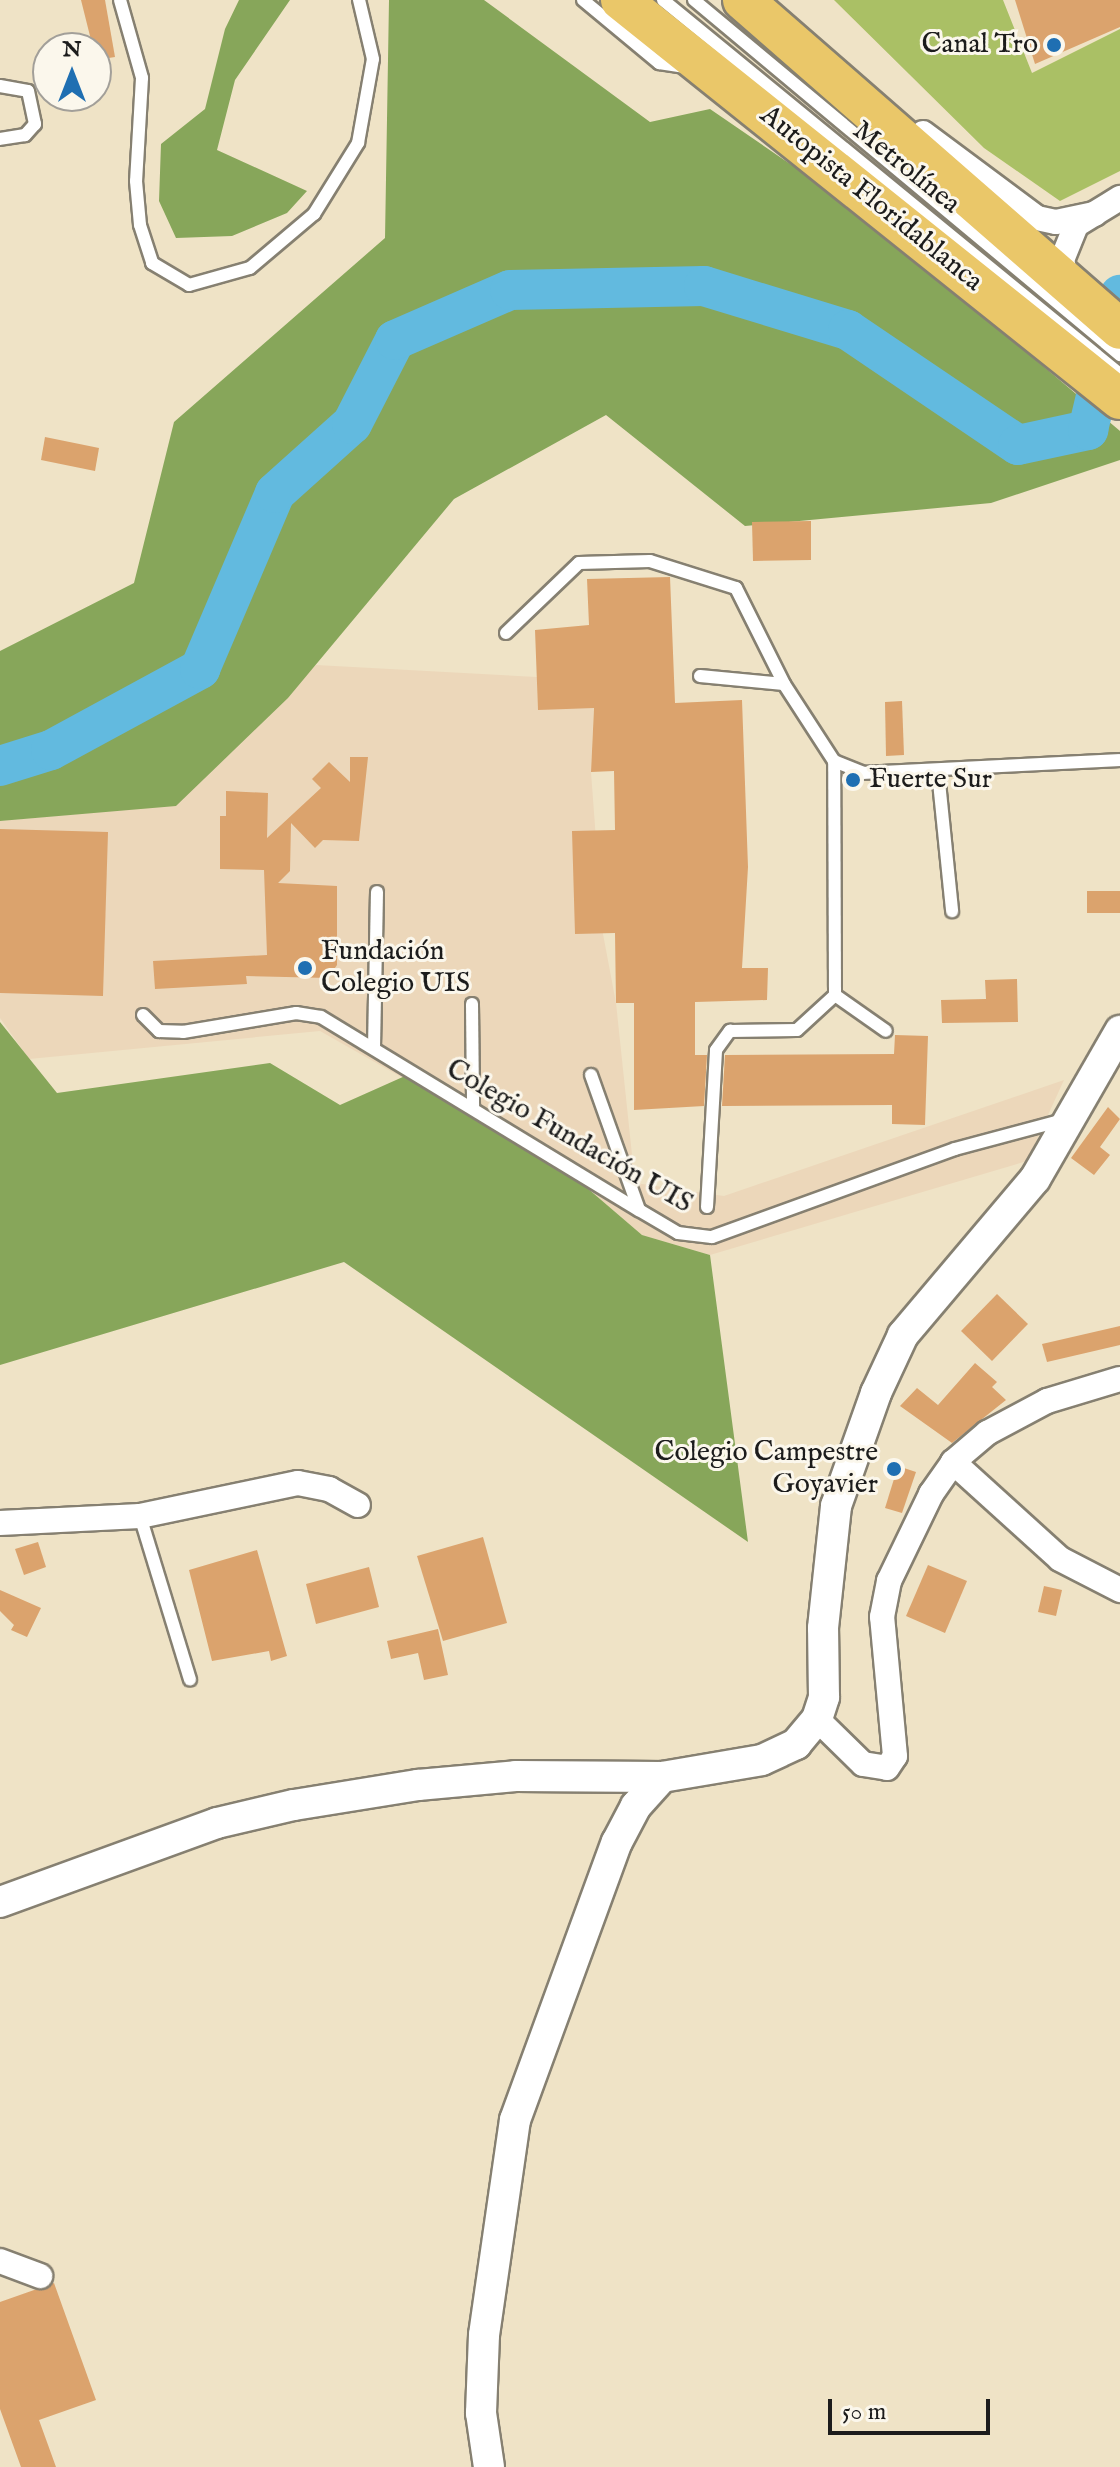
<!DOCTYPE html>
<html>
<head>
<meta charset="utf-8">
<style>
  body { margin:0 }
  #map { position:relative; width:1120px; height:2467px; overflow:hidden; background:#efe3c6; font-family:"IM FELL English",serif }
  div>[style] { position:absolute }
  .built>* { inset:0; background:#ecd7ba }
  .green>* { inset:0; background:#aac065 }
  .forest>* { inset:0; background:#87a65a }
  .river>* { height:40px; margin:-20px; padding:0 20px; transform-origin:20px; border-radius:20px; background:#62badf }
  .building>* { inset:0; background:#dba36d }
  .roads { filter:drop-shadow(2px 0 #868071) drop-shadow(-2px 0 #868071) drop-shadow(0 2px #868071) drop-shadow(0 -2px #868071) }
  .service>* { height:12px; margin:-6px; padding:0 6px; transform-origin:6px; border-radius:6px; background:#fff }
  .minor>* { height:24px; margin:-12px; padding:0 12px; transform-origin:12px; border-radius:12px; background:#fff }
  .tertiary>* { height:30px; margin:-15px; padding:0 15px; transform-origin:15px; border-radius:15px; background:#fff }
  .trunk>* { height:40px; margin:-20px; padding:0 20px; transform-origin:20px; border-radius:20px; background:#eac769 }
  .dots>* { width:22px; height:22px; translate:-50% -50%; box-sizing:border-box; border:4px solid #fbf7ec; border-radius:50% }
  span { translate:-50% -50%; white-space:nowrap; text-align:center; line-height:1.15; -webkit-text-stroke:6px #fbf7ec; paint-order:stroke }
  .poi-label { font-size:28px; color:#1c1c1c }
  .right { translate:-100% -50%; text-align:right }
  .left { translate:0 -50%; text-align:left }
  .street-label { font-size:28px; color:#1c1c1c }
  .north { position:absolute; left:32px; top:32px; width:80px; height:80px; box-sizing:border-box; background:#fbf7ec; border:2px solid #a29f99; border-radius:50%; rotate:0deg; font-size:22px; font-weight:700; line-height:32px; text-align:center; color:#1c1c1c }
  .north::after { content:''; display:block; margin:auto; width:28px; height:36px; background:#1f6fb2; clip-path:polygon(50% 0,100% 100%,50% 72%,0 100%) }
  .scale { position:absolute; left:828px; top:2399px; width:162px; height:36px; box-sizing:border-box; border:4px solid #1c1c1c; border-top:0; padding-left:10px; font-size:24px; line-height:28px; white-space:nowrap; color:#1c1c1c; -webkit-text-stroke:6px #fbf7ec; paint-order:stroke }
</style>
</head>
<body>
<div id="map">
  <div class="built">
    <i style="clip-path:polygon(316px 665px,537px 677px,538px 710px,594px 702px,591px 772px,603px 934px,616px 1003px,635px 1183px,724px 1196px,1064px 1080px,1027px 1161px,710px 1255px,642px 1235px,586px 1187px,528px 1149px,320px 1031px,29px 1059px,0 1018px,0 821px,176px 805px)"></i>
  </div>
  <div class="green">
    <i style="clip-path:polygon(834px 0,1003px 0,1032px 73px,1120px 29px,1120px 171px,1060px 201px,984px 148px)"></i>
  </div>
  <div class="forest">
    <i style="clip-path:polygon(239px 0,290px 0,235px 80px,217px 150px,307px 191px,287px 213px,232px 236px,176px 238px,159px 201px,161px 144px,205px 109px,225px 29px)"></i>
    <i style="clip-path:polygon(389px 0,484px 0,650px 122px,710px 109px,863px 214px,1120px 431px,1120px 460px,991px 503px,745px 526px,606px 415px,454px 499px,288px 698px,176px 806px,0 821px,0 651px,134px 583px,174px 422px,385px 238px)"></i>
    <i style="clip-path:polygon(0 1022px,57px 1093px,270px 1063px,340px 1105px,405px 1076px,586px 1187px,642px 1235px,710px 1255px,748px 1542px,344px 1262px,0 1365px)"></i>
  </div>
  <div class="river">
    <i style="left:0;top:766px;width:53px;rotate:-17.4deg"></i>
    <i style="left:51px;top:750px;width:170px;rotate:-28.5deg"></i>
    <i style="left:200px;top:669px;width:191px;rotate:-66.9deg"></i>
    <i style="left:275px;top:493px;width:103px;rotate:-41.9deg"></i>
    <i style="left:352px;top:424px;width:94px;rotate:-62.9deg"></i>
    <i style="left:395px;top:340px;width:125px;rotate:-23.5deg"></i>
    <i style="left:510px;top:290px;width:194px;rotate:-1.2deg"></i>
    <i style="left:704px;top:286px;width:151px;rotate:17deg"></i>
    <i style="left:848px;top:330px;width:205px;rotate:34.1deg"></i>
    <i style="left:1018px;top:445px;width:72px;rotate:-12.1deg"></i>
    <i style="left:1088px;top:430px;width:139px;rotate:-76.7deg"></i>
  </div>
  <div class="building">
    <i style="clip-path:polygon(81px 0,105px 0,115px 57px,96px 60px)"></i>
    <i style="clip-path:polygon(1015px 0,1120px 0,1120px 27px,1035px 64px)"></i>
    <i style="clip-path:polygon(45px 437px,99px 448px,95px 471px,41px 460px)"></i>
    <i style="clip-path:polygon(811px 521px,811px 560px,753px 561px,752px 522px)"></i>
    <i style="clip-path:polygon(670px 577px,675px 703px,742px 700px,748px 867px,742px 968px,768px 968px,767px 1000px,695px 1002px,695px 1055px,707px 1055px,704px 1106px,634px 1110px,634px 1003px,616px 1003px,615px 933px,575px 934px,572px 831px,615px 830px,614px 771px,591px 772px,594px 708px,538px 710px,535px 630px,589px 625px,587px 579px)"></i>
    <i style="clip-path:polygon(902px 701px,904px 755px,886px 756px,885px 702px)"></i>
    <i style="clip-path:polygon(350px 757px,368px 757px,359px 841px,323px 840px,315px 848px,291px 823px,290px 871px,278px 883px,337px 886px,337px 965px,328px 978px,246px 976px,247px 984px,155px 989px,153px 961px,267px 955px,264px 870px,220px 869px,220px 816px,226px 816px,226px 791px,268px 793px,267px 838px,321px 788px,312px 779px,329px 762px,350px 782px)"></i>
    <i style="clip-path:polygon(0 829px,108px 832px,103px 996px,0 993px)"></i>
    <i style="clip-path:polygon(1087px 891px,1120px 891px,1120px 913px,1087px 913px)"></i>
    <i style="clip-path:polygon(1017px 979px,1018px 1022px,942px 1023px,941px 1000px,986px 999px,985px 980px)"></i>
    <i style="clip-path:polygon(895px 1035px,928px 1036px,925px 1125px,892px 1124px,892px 1105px,722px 1106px,725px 1055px,894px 1054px)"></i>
    <i style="clip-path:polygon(1108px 1107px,1120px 1119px,1100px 1147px,1110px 1155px,1094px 1175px,1071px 1158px)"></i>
    <i style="clip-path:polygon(997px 1294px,1028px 1324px,992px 1361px,961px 1331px)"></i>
    <i style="clip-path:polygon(1120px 1326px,1120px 1345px,1047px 1362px,1042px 1344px)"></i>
    <i style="clip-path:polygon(975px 1363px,997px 1382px,992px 1387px,1006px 1400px,952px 1443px,900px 1406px,917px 1388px,938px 1405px)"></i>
    <i style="clip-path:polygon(898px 1466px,916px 1472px,902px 1513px,885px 1508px)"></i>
    <i style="clip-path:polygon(483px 1537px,507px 1623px,443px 1641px,417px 1556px)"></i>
    <i style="clip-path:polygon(38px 1542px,46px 1567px,24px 1575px,15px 1549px)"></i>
    <i style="clip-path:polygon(257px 1550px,287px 1656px,271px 1661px,269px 1651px,212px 1661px,189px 1570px)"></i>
    <i style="clip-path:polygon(928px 1565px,967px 1581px,945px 1633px,906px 1616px)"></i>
    <i style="clip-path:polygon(369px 1567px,379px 1607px,316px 1624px,306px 1584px)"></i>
    <i style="clip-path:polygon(1044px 1586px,1062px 1590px,1056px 1616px,1038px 1612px)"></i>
    <i style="clip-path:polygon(0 1590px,41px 1608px,27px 1637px,11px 1630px,14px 1625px,0 1611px)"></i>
    <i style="clip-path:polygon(438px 1629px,448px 1675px,424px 1680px,418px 1653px,391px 1659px,387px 1641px)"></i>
    <i style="clip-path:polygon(54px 2283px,96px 2400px,39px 2420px,56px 2467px,21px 2467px,0 2409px,0 2302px)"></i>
  </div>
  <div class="roads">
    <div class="service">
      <i style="left:120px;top:0;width:81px;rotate:74.2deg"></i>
      <i style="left:142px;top:78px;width:103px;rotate:93.3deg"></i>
      <i style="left:136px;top:181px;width:44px;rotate:84.8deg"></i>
      <i style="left:140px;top:225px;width:40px;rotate:72deg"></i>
      <i style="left:152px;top:263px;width:43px;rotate:30.7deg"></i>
      <i style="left:189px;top:285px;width:63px;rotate:-15.6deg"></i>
      <i style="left:250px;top:268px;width:84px;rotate:-40.2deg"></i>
      <i style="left:314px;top:214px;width:84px;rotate:-58.2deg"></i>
      <i style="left:358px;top:143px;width:85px;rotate:-79.9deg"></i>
      <i style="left:373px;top:59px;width:61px;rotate:-103.3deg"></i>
      <i style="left:583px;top:0;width:99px;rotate:39.7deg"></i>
      <i style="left:659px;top:63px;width:25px;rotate:9deg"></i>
      <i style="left:663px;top:0;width:591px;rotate:39.3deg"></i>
      <i style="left:694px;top:0;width:555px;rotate:39.81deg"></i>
      <i style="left:0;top:86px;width:28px;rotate:10deg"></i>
      <i style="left:28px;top:91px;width:34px;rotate:78deg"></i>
      <i style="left:35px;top:124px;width:15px;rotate:132deg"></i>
      <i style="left:25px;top:135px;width:25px;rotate:171deg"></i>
      <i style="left:506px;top:633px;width:101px;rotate:-43.8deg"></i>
      <i style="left:579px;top:563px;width:71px;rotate:-1.6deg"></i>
      <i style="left:650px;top:561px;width:90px;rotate:17.4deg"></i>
      <i style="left:736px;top:588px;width:107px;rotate:63.4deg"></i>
      <i style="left:784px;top:684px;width:92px;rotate:57deg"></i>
      <i style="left:834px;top:761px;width:31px;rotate:22deg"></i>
      <i style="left:863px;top:773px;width:257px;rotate:-2.9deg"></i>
      <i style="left:700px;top:676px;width:84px;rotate:5.4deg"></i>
      <i style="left:938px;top:772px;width:140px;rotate:84.2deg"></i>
      <i style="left:835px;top:995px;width:62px;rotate:35.2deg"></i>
      <i style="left:472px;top:1004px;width:104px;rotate:89.4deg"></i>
      <i style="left:143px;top:1015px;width:23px;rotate:45deg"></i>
      <i style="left:159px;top:1031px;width:24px;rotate:2deg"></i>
      <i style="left:183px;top:1032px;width:115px;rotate:-9.5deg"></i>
      <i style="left:296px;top:1013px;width:25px;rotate:9deg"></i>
      <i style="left:321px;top:1017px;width:372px;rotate:31.3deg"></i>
      <i style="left:639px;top:1210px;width:45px;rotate:30.5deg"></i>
      <i style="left:678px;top:1233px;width:34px;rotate:7deg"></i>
      <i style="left:712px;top:1237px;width:258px;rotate:-19.9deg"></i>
      <i style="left:955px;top:1149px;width:112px;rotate:-15deg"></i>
      <i style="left:374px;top:1048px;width:156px;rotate:-88.9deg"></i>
      <i style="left:591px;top:1075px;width:143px;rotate:70.4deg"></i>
      <i style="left:707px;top:1207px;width:157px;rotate:-86.7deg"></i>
      <i style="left:716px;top:1050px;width:24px;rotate:-54deg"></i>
      <i style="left:730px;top:1031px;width:67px;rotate:-0.9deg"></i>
      <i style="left:797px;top:1030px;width:52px;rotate:-42.6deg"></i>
      <i style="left:835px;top:995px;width:234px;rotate:-90.2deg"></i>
      <i style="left:140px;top:1516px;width:171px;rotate:73deg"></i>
    </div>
    <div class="minor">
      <i style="left:923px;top:133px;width:142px;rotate:36.7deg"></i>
      <i style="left:1037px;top:218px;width:19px;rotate:12deg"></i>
      <i style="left:1056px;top:222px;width:40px;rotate:-12deg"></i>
      <i style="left:1068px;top:283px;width:24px;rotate:-105deg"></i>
      <i style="left:1062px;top:260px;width:38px;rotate:-68deg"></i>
      <i style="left:1076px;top:225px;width:52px;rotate:-31.5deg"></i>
      <i style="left:953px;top:1462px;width:144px;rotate:42.2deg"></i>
      <i style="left:1060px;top:1559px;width:68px;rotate:27.3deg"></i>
      <i style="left:0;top:1523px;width:140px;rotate:-2.9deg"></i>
      <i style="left:140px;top:1516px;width:161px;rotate:-11.8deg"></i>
      <i style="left:298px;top:1483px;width:32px;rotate:11deg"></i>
      <i style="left:329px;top:1489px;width:33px;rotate:29deg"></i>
      <i style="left:817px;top:1719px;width:64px;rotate:44.4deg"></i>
      <i style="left:863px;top:1764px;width:24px;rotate:9deg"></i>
      <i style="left:887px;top:1768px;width:14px;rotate:-56deg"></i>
      <i style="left:895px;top:1756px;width:140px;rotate:-95.3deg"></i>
      <i style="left:882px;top:1617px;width:37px;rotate:-79deg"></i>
      <i style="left:889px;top:1581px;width:97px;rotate:-64.2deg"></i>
      <i style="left:931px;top:1494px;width:39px;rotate:-55deg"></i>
      <i style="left:953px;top:1462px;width:45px;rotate:-40.5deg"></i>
      <i style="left:987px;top:1433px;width:68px;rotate:-28.1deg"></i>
      <i style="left:1047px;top:1401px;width:76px;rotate:-16.8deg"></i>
      <i style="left:0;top:2261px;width:43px;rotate:20.6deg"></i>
    </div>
    <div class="tertiary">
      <i style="left:0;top:1902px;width:231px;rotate:-20deg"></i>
      <i style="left:217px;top:1823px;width:79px;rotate:-13.2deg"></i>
      <i style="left:294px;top:1805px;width:126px;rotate:-9.2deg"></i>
      <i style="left:418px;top:1785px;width:98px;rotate:-5.2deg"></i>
      <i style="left:516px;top:1776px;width:146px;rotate:0.4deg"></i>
      <i style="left:662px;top:1777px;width:101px;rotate:-9.6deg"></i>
      <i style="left:762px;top:1760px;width:38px;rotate:-25deg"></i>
      <i style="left:796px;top:1744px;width:33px;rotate:-50deg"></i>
      <i style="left:817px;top:1719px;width:23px;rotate:-72deg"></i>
      <i style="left:824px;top:1697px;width:69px;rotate:-90.8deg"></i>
      <i style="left:823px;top:1628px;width:123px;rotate:-83.9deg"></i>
      <i style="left:836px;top:1506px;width:120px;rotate:-70.5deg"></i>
      <i style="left:876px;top:1393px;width:64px;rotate:-65deg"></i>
      <i style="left:903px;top:1335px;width:204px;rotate:-49.8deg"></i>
      <i style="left:1035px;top:1179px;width:171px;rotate:-60.1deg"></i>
      <i style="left:489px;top:2467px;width:55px;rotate:-98.4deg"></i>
      <i style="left:481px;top:2413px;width:78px;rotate:-87.8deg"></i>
      <i style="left:484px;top:2335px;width:217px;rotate:-81.8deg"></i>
      <i style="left:515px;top:2120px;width:296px;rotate:-69.9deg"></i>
      <i style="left:617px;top:1842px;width:41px;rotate:-62.2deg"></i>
      <i style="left:636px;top:1806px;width:39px;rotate:-48deg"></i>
    </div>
    <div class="trunk">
      <i style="left:621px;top:0;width:639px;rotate:38.65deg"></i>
      <i style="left:743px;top:0;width:500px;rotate:41.11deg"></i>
    </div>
  </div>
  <div class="dots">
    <i style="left:1054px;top:45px;background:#1f6fb2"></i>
    <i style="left:853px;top:780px;background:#1f6fb2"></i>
    <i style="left:305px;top:968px;background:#1f6fb2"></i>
    <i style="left:894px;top:1469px;background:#1f6fb2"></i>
  </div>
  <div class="poi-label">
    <span class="right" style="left:1038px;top:45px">Canal Tro</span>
    <span class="left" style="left:869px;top:780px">Fuerte Sur</span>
    <span class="left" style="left:321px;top:968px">Fundación<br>Colegio UIS</span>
    <span class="right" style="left:878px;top:1469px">Colegio Campestre<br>Goyavier</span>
  </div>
  <div class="street-label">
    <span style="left:906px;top:168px;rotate:39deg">Metrolínea</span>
    <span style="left:871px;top:199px;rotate:39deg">Autopista Floridablanca</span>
    <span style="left:569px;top:1137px;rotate:30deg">Colegio Fundación UIS</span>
  </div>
  <div class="north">N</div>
  <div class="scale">50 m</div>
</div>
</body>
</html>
